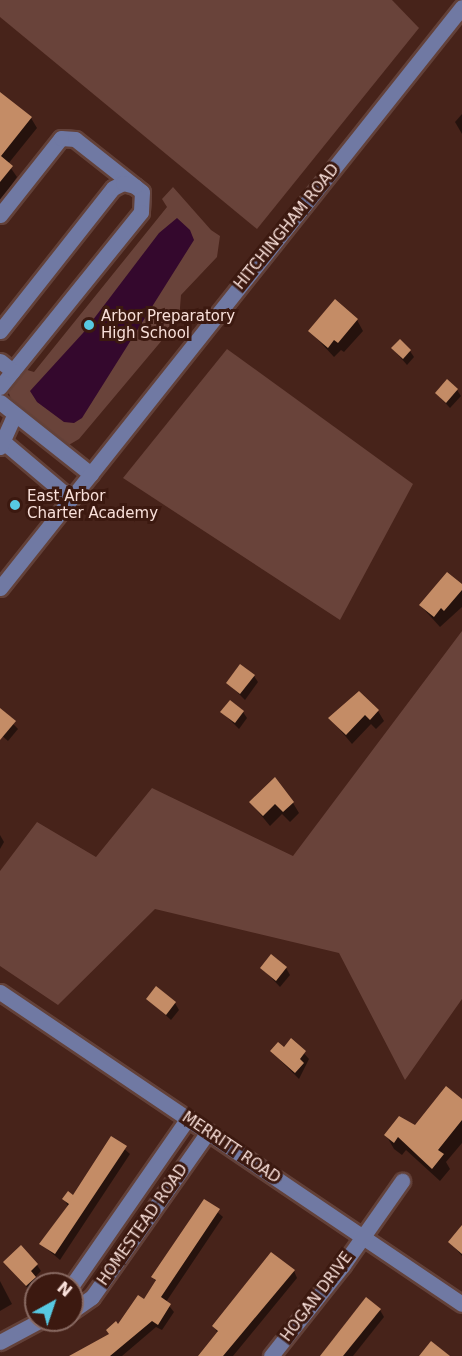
<!DOCTYPE html>
<html>
<head>
<meta charset="utf-8">
<style>
  body { margin:0 }
  #map { position:relative; width:462px; height:1356px; overflow:hidden; background:#47231a; font-family:"DejaVu Sans",sans-serif }
  div>[style] { position:absolute }
  .green>* { inset:0; background:#69433a }
  .water>* { inset:0; background:#34082d }
  .shadow>* { inset:0; background:#0007 }
  .building>* { inset:0; background:#c48c66 }
  .roads { filter:drop-shadow(2px 0 #634139) drop-shadow(-2px 0 #634139) drop-shadow(0 2px #634139) drop-shadow(0 -2px #634139) }
  .minor>* { height:15px; margin:-7.5px; padding:0 7.5px; transform-origin:7.5px; border-radius:7.5px; background:#7079a3 }
  .dots>* { width:16px; height:16px; translate:-50% -50%; box-sizing:border-box; border:3px solid #3c1910; border-radius:50% }
  span { translate:-50% -50%; white-space:nowrap; text-align:center; line-height:1.15; -webkit-text-stroke:6px #3c1910; paint-order:stroke }
  .street-label { font-size:15px; color:#f9e0da }
  .poi-label { font-size:15px; color:#f9e0da }
  .left { translate:0 -50%; text-align:left }
  .north { position:absolute; left:24px; top:1272px; width:60px; height:60px; box-sizing:border-box; background:#3c1910; border:2px solid #886961; border-radius:50%; rotate:40deg; font-size:16px; font-weight:700; line-height:24px; text-align:center; color:#f9e0da }
  .north::after { content:''; display:block; margin:auto; width:21px; height:27px; background:#57c9e2; clip-path:polygon(50% 0,100% 100%,50% 72%,0 100%) }
</style>
</head>
<body>
<div id="map">
  <div class="green">
    <i style="clip-path:polygon(0 0,392px 0,419px 28px,257px 229px,0 17px)"></i>
    <i style="clip-path:polygon(173px 187px,211px 230px,220px 236px,217px 257px,181px 295px,179px 320px,79px 439px,67px 446px,11px 399px,7px 388px,24px 369px,34px 372px,167px 207px,162px 199px)"></i>
    <i style="clip-path:polygon(227px 349px,413px 484px,340px 620px,123px 478px)"></i>
    <i style="clip-path:polygon(462px 631px,462px 999px,405px 1080px,339px 953px,155px 909px,58px 1005px,0 966px,0 871px,37px 822px,96px 857px,152px 788px,293px 856px)"></i>
  </div>
  <div class="water">
    <i style="clip-path:polygon(177px 218px,190px 230px,194px 240px,82px 418px,74px 423px,64px 422px,37px 402px,30px 391px,83px 333px,159px 233px)"></i>
  </div>
  <div class="shadow">
    <i style="clip-path:polygon(0 93px,31px 118px,37px 128px,8px 164px,17px 177px,0 202px)"></i>
    <i style="clip-path:polygon(462px 114px,462px 134px,455px 122px)"></i>
    <i style="clip-path:polygon(357px 320px,363px 331px,344px 352px,341px 350px,334px 357px,310px 331px)"></i>
    <i style="clip-path:polygon(393px 349px,410px 351px,414px 357px,407px 365px)"></i>
    <i style="clip-path:polygon(457px 390px,461px 396px,450px 408px,436px 393px)"></i>
    <i style="clip-path:polygon(462px 586px,462px 607px,440px 627px,421px 606px)"></i>
    <i style="clip-path:polygon(254px 676px,258px 682px,245px 700px,228px 683px)"></i>
    <i style="clip-path:polygon(0 710px,18px 729px,8px 741px,0 734px)"></i>
    <i style="clip-path:polygon(378px 711px,384px 721px,376px 729px,371px 724px,352px 744px,330px 718px)"></i>
    <i style="clip-path:polygon(222px 712px,243px 712px,247px 718px,239px 729px)"></i>
    <i style="clip-path:polygon(251px 803px,293px 803px,299px 813px,290px 822px,282px 814px,270px 826px)"></i>
    <i style="clip-path:polygon(0 835px,4px 842px,0 849px)"></i>
    <i style="clip-path:polygon(262px 968px,286px 968px,290px 975px,280px 987px)"></i>
    <i style="clip-path:polygon(148px 999px,175px 1003px,179px 1010px,171px 1020px)"></i>
    <i style="clip-path:polygon(292px 1040px,309px 1059px,299px 1079px,272px 1052px,284px 1049px)"></i>
    <i style="clip-path:polygon(462px 1101px,462px 1143px,446px 1162px,450px 1169px,440px 1181px,406px 1150px,402px 1155px,394px 1149px,386px 1135px,415px 1127px)"></i>
    <i style="clip-path:polygon(112px 1138px,130px 1154px,60px 1260px,41px 1244px,68px 1206px,64px 1199px,73px 1197px)"></i>
    <i style="clip-path:polygon(205px 1201px,223px 1217px,166px 1302px,174px 1312px,162px 1330px,156px 1327px,122px 1356px,72px 1356px,110px 1335px,144px 1301px,156px 1282px,153px 1277px)"></i>
    <i style="clip-path:polygon(462px 1237px,462px 1256px,450px 1242px)"></i>
    <i style="clip-path:polygon(5px 1263px,37px 1265px,41px 1271px,35px 1277px,38px 1284px,31px 1292px)"></i>
    <i style="clip-path:polygon(294px 1271px,297px 1278px,233px 1356px,201px 1356px,218px 1334px,214px 1326px)"></i>
    <i style="clip-path:polygon(0 1281px,12px 1304px,0 1311px)"></i>
    <i style="clip-path:polygon(380px 1310px,384px 1317px,353px 1356px,321px 1356px)"></i>
  </div>
  <div class="building">
    <i style="clip-path:polygon(0 92px,32px 117px,1px 156px,13px 166px,0 182px)"></i>
    <i style="clip-path:polygon(335px 299px,358px 319px,338px 343px,334px 340px,328px 348px,308px 331px)"></i>
    <i style="clip-path:polygon(400px 339px,411px 350px,403px 359px,391px 348px)"></i>
    <i style="clip-path:polygon(447px 379px,458px 389px,446px 403px,435px 393px)"></i>
    <i style="clip-path:polygon(447px 572px,462px 584px,462px 590px,444px 611px,441px 608px,434px 617px,419px 605px)"></i>
    <i style="clip-path:polygon(240px 664px,255px 675px,240px 694px,226px 683px)"></i>
    <i style="clip-path:polygon(359px 691px,379px 710px,370px 720px,365px 715px,346px 735px,328px 718px)"></i>
    <i style="clip-path:polygon(230px 700px,244px 711px,235px 723px,220px 712px)"></i>
    <i style="clip-path:polygon(0 708px,16px 721px,0 740px)"></i>
    <i style="clip-path:polygon(275px 777px,294px 802px,283px 812px,275px 804px,263px 816px,249px 802px)"></i>
    <i style="clip-path:polygon(271px 954px,287px 967px,276px 981px,260px 968px)"></i>
    <i style="clip-path:polygon(156px 986px,176px 1002px,166px 1015px,146px 999px)"></i>
    <i style="clip-path:polygon(291px 1038px,306px 1051px,300px 1059px,304px 1063px,295px 1073px,270px 1051px,278px 1042px,284px 1047px)"></i>
    <i style="clip-path:polygon(446px 1086px,462px 1099px,462px 1120px,438px 1150px,444px 1154px,432px 1169px,398px 1137px,394px 1143px,384px 1135px,399px 1116px,415px 1125px)"></i>
    <i style="clip-path:polygon(111px 1136px,127px 1146px,55px 1254px,39px 1244px,69px 1204px,62px 1199px,68px 1191px,73px 1195px)"></i>
    <i style="clip-path:polygon(204px 1199px,220px 1209px,161px 1297px,171px 1304px,158px 1325px,152px 1321px,110px 1356px,69px 1356px,109px 1334px,106px 1330px,116px 1321px,118px 1324px,138px 1295px,144px 1299px,156px 1280px,151px 1277px)"></i>
    <i style="clip-path:polygon(462px 1225px,462px 1254px,448px 1242px)"></i>
    <i style="clip-path:polygon(21px 1245px,38px 1264px,31px 1271px,36px 1277px,26px 1286px,3px 1262px)"></i>
    <i style="clip-path:polygon(271px 1252px,295px 1270px,223px 1356px,198px 1356px,218px 1331px,212px 1326px)"></i>
    <i style="clip-path:polygon(366px 1297px,381px 1309px,343px 1356px,320px 1356px)"></i>
    <i style="clip-path:polygon(431px 1341px,450px 1356px,419px 1356px)"></i>
  </div>
  <div class="roads">
    <div class="minor">
      <i style="left:0;top:215px;width:98px;rotate:-51.6deg"></i>
      <i style="left:61px;top:138px;width:14px;rotate:4deg"></i>
      <i style="left:75px;top:139px;width:85px;rotate:38.3deg"></i>
      <i style="left:142px;top:192px;width:20px;rotate:93deg"></i>
      <i style="left:141px;top:212px;width:225px;rotate:128.9deg"></i>
      <i style="left:0;top:331px;width:182px;rotate:-51.7deg"></i>
      <i style="left:113px;top:188px;width:11px;rotate:-27deg"></i>
      <i style="left:123px;top:183px;width:12px;rotate:14deg"></i>
      <i style="left:0;top:361px;width:16px;rotate:38deg"></i>
      <i style="left:0;top:402px;width:116px;rotate:38.4deg"></i>
      <i style="left:0;top:439px;width:93px;rotate:40.2deg"></i>
      <i style="left:0;top:447px;width:36px;rotate:-66deg"></i>
      <i style="left:0;top:588px;width:742px;rotate:-51.51deg"></i>
      <i style="left:0;top:992px;width:557px;rotate:34.03deg"></i>
      <i style="left:72px;top:1285px;width:203px;rotate:-55.2deg"></i>
      <i style="left:72px;top:1311px;width:24px;rotate:-35deg"></i>
      <i style="left:92px;top:1297px;width:202px;rotate:-54.9deg"></i>
      <i style="left:0;top:1342px;width:47px;rotate:-28.2deg"></i>
      <i style="left:271px;top:1356px;width:116px;rotate:-51.6deg"></i>
      <i style="left:343px;top:1265px;width:103px;rotate:-54.9deg"></i>
    </div>
  </div>
  <div class="dots">
    <i style="left:89px;top:325px;background:#57c9e2"></i>
    <i style="left:15px;top:505px;background:#57c9e2"></i>
  </div>
  <div class="street-label">
    <span style="left:287px;top:227px;rotate:-51deg">HITCHINGHAM ROAD</span>
    <span style="left:231px;top:1148px;rotate:34deg">MERRITT ROAD</span>
    <span style="left:143px;top:1225px;rotate:-55deg">HOMESTEAD ROAD</span>
    <span style="left:317px;top:1297px;rotate:-53deg">HOGAN DRIVE</span>
  </div>
  <div class="poi-label">
    <span class="left" style="left:101px;top:325px">Arbor Preparatory<br>High School</span>
    <span class="left" style="left:27px;top:505px">East Arbor<br>Charter Academy</span>
  </div>
  <div class="north">N</div>
</div>
</body>
</html>
